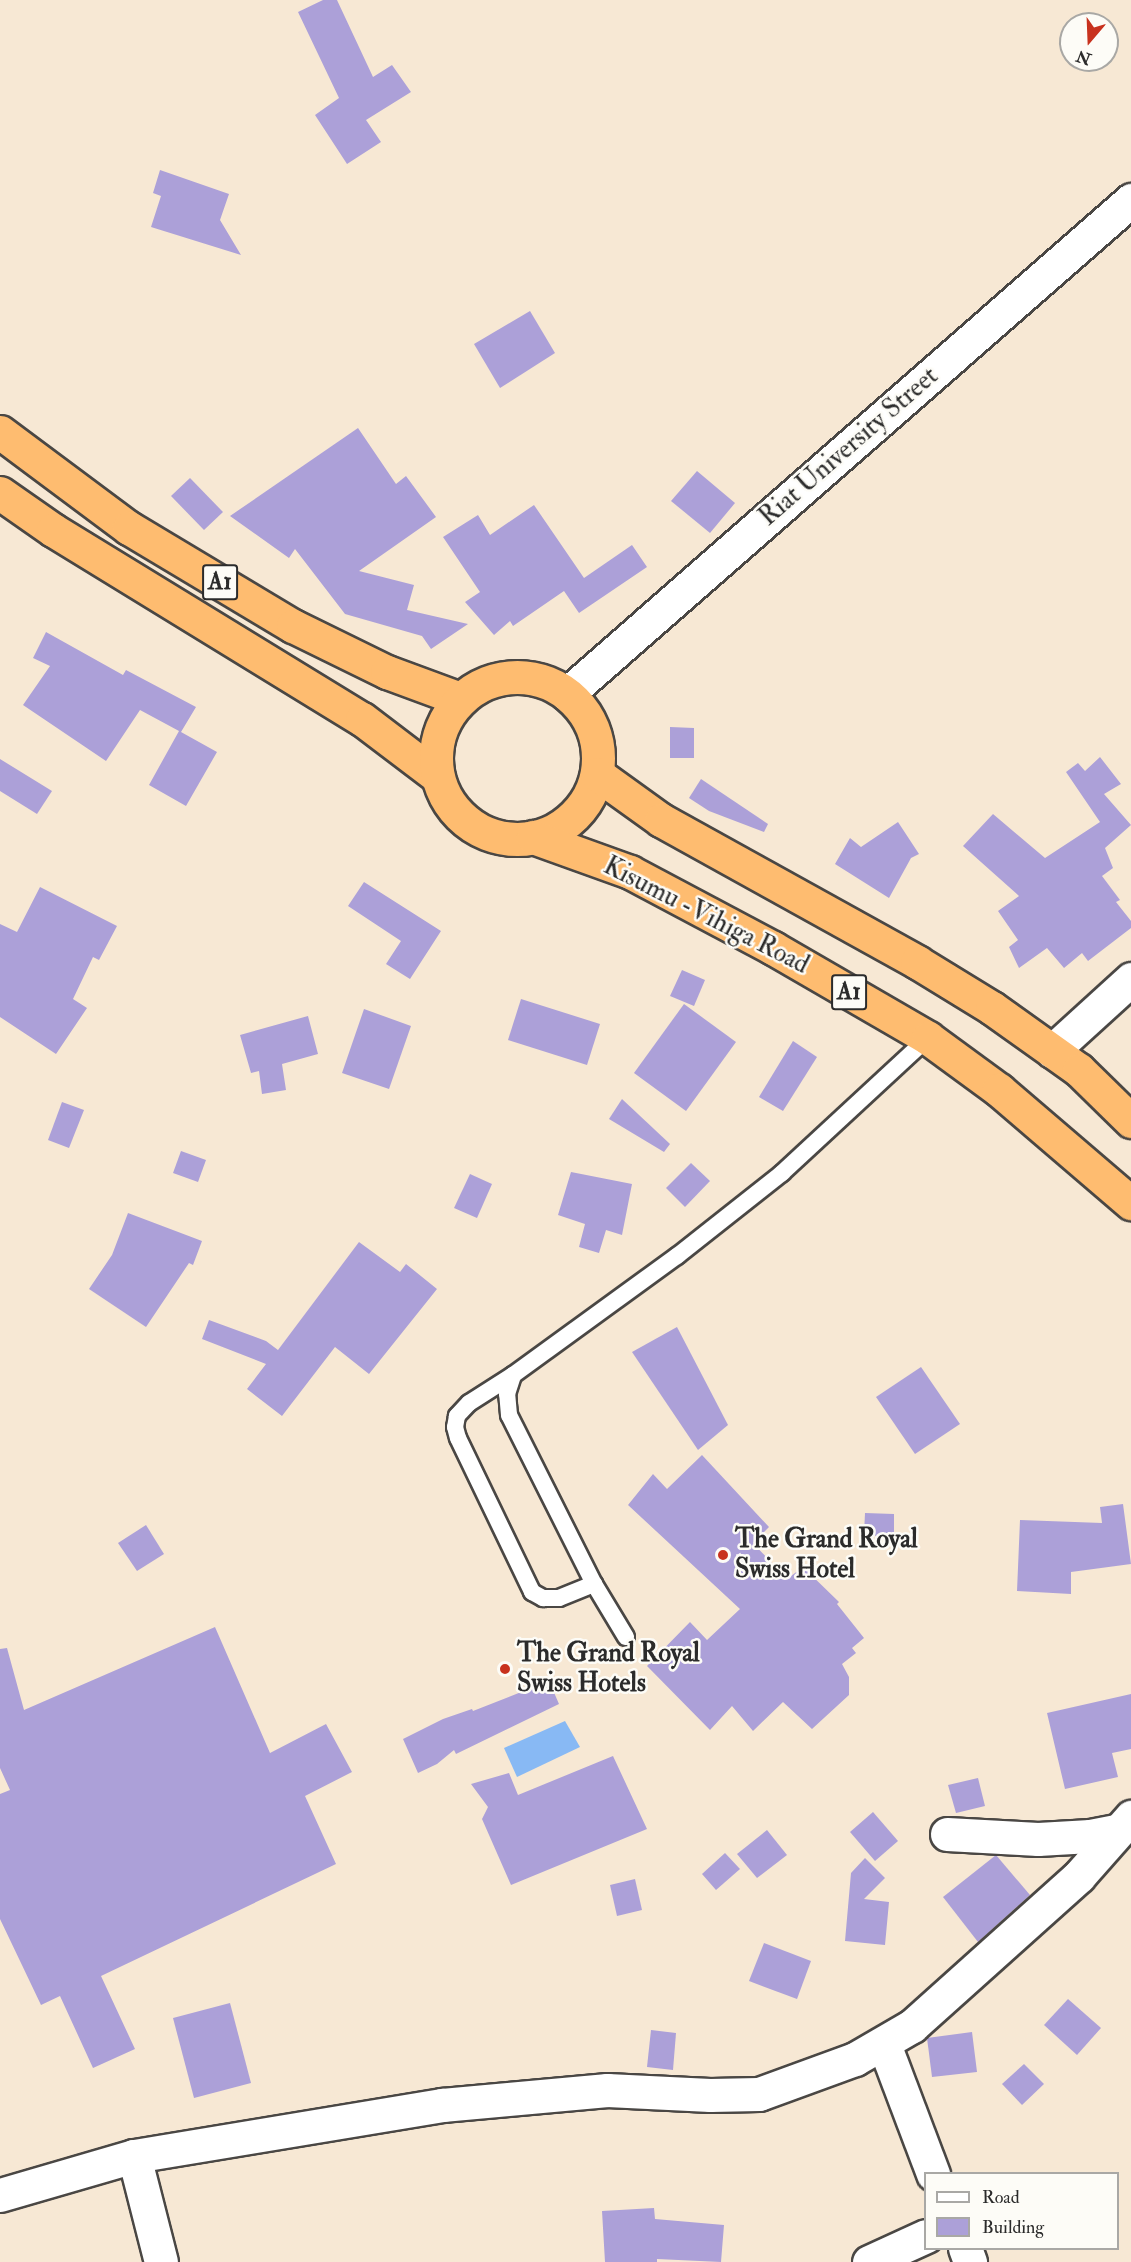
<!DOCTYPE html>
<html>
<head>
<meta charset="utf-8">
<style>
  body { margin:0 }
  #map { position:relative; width:1131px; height:2262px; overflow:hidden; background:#f7e8d4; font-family:"IM FELL Double Pica",serif }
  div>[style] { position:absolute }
  .water>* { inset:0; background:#88b9f4 }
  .building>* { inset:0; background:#aca0d8 }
  .roads { filter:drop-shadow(2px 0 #4a4744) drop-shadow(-2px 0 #4a4744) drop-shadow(0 2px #4a4744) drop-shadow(0 -2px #4a4744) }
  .service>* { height:16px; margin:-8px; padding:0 8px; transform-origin:8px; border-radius:8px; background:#fff }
  .minor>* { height:33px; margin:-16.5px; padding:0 16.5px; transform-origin:16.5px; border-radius:16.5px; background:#fff }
  .tertiary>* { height:33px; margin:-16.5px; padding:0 16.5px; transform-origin:16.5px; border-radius:16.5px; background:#fff }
  .trunk>* { height:33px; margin:-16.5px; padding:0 16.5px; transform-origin:16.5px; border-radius:16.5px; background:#febc70 }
  .trunk>.ring { margin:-16.5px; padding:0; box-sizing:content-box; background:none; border:33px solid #febc70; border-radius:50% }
  .dots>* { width:16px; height:16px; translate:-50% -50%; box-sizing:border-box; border:3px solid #fdfcf7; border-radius:50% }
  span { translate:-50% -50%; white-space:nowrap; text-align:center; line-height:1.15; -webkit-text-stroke:5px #fdfcf7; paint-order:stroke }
  .shield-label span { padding:2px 4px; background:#fdfcf7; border:2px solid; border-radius:4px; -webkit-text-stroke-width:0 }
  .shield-label { font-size:24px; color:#2b2b2b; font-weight:700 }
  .street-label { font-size:26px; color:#2b2b2b }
  .poi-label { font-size:26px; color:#2b2b2b; font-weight:700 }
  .left { translate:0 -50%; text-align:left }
  .legend { position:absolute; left:924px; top:2172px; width:195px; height:78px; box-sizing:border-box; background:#fdfcf7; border:2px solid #a9a8a5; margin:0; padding:8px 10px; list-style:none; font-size:18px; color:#2b2b2b }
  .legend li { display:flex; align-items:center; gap:12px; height:30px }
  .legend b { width:30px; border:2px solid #a9a8a5 }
  .north { position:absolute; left:1059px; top:12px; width:60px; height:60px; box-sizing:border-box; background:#fdfcf7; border:2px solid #a9a8a5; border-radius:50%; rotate:199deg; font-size:16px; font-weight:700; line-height:24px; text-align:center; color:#2b2b2b }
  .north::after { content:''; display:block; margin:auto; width:21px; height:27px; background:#c8321e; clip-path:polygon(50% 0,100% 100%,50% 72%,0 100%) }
</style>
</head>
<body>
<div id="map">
  <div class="water">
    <i style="clip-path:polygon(565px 1721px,580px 1747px,517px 1777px,504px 1748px)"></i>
  </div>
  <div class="building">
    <i style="clip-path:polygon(323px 0,337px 0,373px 77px,392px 65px,411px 92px,366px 120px,381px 142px,347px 164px,315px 115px,339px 98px,298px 12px)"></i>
    <i style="clip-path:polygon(160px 170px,229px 194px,220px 220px,241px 255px,151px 227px,161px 196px,153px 193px)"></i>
    <i style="clip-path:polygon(530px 311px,555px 353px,500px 388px,474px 344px)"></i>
    <i style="clip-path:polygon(358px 428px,396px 484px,406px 476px,436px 517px,359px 571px,414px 585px,407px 610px,468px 624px,431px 649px,422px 636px,345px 614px,295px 549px,289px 558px,230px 516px)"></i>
    <i style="clip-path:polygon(697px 471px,735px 503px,710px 533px,671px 501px)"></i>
    <i style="clip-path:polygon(190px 478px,223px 512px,204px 530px,171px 496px)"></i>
    <i style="clip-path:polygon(534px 505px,584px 578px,632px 545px,647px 567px,579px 613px,564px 591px,513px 626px,510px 621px,494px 635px,465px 602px,480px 592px,443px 537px,478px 515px,490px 535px)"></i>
    <i style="clip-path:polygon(46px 632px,123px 675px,126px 670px,196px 707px,181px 732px,217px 752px,186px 806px,149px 785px,179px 731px,140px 710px,106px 761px,23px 705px,50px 666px,33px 658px)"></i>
    <i style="clip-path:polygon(670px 727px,694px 728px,694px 758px,670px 758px)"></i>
    <i style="clip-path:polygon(1100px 757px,1121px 784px,1104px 794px,1131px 825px,1105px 848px,1113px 868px,1102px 876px,1120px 900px,1116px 902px,1131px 921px,1131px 928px,1088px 961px,1082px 953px,1064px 968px,1047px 948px,1019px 968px,1009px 947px,1018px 940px,998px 911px,1019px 896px,963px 846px,993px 814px,1045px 858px,1100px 822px,1066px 772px,1078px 763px,1085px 771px)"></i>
    <i style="clip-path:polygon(0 759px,52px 791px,37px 814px,0 791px)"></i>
    <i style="clip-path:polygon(701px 779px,768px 824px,764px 832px,709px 811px,689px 798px)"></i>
    <i style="clip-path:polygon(898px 822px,919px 854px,911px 858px,889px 898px,835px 864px,850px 838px,861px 847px)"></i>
    <i style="clip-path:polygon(364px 882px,441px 931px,410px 979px,386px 964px,401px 941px,348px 906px)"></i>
    <i style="clip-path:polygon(40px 887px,117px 926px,99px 960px,93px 957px,73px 999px,87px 1008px,56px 1054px,0 1017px,0 924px,17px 932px)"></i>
    <i style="clip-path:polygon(682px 970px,705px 980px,694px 1006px,670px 996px)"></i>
    <i style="clip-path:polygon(521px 999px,600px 1024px,587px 1065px,508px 1040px)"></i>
    <i style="clip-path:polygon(684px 1004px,736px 1042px,686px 1111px,634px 1073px)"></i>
    <i style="clip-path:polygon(364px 1009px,411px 1026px,389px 1089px,342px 1073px)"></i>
    <i style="clip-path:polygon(308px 1016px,318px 1054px,282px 1064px,286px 1090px,262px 1094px,259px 1071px,251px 1073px,240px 1035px)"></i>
    <i style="clip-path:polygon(793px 1041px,817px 1057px,783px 1111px,759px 1097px)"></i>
    <i style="clip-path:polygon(622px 1099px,670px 1144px,664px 1152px,609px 1119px)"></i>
    <i style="clip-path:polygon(62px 1102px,84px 1110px,69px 1148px,48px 1140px)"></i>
    <i style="clip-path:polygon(181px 1151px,206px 1160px,198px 1182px,173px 1173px)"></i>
    <i style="clip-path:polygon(691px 1163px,710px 1181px,685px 1207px,666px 1188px)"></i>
    <i style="clip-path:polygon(571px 1172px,632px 1184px,622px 1235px,606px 1230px,599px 1253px,579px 1247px,585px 1224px,558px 1215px)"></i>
    <i style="clip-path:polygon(470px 1174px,492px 1184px,477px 1218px,454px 1208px)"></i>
    <i style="clip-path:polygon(128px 1213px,202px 1241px,193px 1265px,189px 1263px,146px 1327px,89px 1289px,112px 1255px)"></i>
    <i style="clip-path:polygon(359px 1242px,400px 1272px,406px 1264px,437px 1289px,369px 1374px,335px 1347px,282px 1416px,247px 1389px,266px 1364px,202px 1339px,209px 1320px,266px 1341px,278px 1350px)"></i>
    <i style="clip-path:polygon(677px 1327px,728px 1425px,698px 1450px,632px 1352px)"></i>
    <i style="clip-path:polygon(921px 1367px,960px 1424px,915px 1454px,876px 1397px)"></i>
    <i style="clip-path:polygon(702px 1455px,769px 1527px,753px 1543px,787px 1579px,803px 1567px,839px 1602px,837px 1604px,864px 1638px,852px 1648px,856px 1653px,842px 1664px,849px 1677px,849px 1695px,812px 1729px,783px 1702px,753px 1731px,732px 1706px,710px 1730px,647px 1666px,690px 1622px,707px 1640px,740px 1609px,628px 1505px,653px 1474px,667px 1489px)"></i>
    <i style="clip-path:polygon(1123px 1504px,1131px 1564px,1071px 1572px,1071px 1594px,1017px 1591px,1020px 1520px,1102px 1523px,1100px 1507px)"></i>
    <i style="clip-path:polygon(865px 1513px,894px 1514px,894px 1537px,864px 1535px)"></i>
    <i style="clip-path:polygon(146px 1525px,164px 1554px,137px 1571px,118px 1543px)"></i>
    <i style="clip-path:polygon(215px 1627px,270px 1753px,326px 1724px,352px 1772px,305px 1796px,336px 1864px,101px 1976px,135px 2049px,93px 2068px,60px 1996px,41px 2005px,0 1919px,0 1794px,10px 1790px,0 1768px,0 1649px,7px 1648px,24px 1710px)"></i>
    <i style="clip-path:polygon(549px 1681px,559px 1704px,456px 1754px,454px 1750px,437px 1764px,418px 1773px,403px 1739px,443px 1719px,472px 1709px,473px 1711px)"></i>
    <i style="clip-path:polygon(1131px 1694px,1131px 1749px,1112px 1753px,1118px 1777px,1065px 1789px,1047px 1713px)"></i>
    <i style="clip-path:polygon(613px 1756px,647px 1829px,511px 1885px,482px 1819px,488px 1807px,471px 1784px,509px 1773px,518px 1795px)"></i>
    <i style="clip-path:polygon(978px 1778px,985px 1806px,956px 1813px,948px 1785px)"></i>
    <i style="clip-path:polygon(873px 1812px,898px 1841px,875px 1861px,850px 1832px)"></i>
    <i style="clip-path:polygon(767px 1830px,787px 1855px,757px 1878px,737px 1854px)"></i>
    <i style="clip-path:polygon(725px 1853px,740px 1869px,716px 1890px,702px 1874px)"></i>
    <i style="clip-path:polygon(996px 1855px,1030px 1895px,978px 1942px,943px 1897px)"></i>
    <i style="clip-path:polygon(865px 1858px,885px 1878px,864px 1899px,889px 1902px,885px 1945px,845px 1941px,851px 1873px)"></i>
    <i style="clip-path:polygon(635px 1879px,642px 1910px,617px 1916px,610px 1885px)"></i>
    <i style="clip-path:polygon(764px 1943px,811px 1961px,797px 1999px,749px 1981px)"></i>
    <i style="clip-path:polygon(1068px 1999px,1101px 2028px,1077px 2055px,1044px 2025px)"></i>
    <i style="clip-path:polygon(230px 2003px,251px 2083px,194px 2098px,173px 2018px)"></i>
    <i style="clip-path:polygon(651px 2030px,676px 2033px,673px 2070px,647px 2067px)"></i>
    <i style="clip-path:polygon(972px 2032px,977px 2072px,932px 2077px,927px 2038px)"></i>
    <i style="clip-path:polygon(1024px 2064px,1044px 2084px,1022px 2105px,1002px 2084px)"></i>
    <i style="clip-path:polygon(654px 2208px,655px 2219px,724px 2225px,721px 2262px,657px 2259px,657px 2262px,605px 2262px,602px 2211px)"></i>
  </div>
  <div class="roads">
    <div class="service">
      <i style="left:513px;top:1375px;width:52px;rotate:147.5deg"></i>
      <i style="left:469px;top:1403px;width:18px;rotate:133deg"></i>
      <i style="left:457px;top:1416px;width:11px;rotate:100deg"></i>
      <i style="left:455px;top:1427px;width:11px;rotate:75deg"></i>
      <i style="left:458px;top:1438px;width:171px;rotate:64.3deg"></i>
      <i style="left:532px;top:1592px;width:13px;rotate:29deg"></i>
      <i style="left:543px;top:1598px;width:16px"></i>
      <i style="left:559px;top:1598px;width:38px;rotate:-22deg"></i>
      <i style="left:626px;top:1637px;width:62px;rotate:-121.1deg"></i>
      <i style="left:594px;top:1584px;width:189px;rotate:-116.7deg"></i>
      <i style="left:509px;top:1415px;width:21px;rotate:-95deg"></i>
      <i style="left:507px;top:1394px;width:20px;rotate:-72deg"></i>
      <i style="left:513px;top:1375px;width:203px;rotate:-36deg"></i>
      <i style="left:677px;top:1256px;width:134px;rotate:-38.3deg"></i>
      <i style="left:782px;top:1173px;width:199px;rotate:-42.8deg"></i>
    </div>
    <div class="minor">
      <i style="left:1052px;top:1051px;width:107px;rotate:-42.3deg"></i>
      <i style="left:947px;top:1834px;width:91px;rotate:3.1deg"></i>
      <i style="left:1038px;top:1839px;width:52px;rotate:-3.3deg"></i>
      <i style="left:1090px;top:1836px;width:25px;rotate:-11deg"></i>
      <i style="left:884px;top:2044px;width:139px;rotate:69.3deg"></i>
      <i style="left:134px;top:2156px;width:109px;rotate:75.7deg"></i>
      <i style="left:0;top:2195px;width:140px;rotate:-16.2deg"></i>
      <i style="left:134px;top:2156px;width:312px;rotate:-9.4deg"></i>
      <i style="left:442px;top:2105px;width:166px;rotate:-5.2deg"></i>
      <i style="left:607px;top:2090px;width:103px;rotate:2.8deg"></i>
      <i style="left:710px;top:2095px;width:49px;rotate:-1.2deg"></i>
      <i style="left:759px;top:2094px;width:102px;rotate:-20deg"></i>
      <i style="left:855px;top:2059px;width:66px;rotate:-30.1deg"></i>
      <i style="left:912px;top:2026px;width:224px;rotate:-41.9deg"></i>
      <i style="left:1079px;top:1876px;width:79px;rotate:-48.6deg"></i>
      <i style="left:965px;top:2248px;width:15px;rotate:70deg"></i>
      <i style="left:869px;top:2262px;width:63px;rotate:-24.5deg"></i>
    </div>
    <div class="tertiary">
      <i style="left:567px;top:694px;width:750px;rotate:-41.21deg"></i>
    </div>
    <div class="trunk">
      <i style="left:0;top:432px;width:161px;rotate:36.7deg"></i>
      <i style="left:129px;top:528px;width:191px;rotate:30.9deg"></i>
      <i style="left:293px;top:626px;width:105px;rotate:26.1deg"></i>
      <i style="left:387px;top:672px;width:78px;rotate:20.3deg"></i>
      <i style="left:0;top:493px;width:65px;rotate:34.9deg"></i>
      <i style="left:53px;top:530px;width:362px;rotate:31.5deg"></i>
      <i style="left:362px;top:719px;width:94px;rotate:37.2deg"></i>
      <i class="ring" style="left:436px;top:677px;width:129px;height:129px"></i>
      <i style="left:597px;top:774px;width:79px;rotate:35.7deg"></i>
      <i style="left:661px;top:820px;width:293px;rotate:29deg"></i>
      <i style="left:917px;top:962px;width:88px;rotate:31.5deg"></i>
      <i style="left:992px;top:1008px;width:107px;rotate:35.5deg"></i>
      <i style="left:1079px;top:1070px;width:73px;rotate:44.4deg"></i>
      <i style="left:533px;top:837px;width:103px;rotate:19.8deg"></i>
      <i style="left:630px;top:872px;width:162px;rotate:28deg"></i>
      <i style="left:773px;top:948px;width:179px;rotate:30.1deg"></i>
      <i style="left:928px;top:1038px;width:88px;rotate:36.2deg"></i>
      <i style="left:999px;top:1090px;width:174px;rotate:40.6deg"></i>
    </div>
  </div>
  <div class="dots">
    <i style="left:723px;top:1555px;background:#c8321e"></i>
    <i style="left:505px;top:1669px;background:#c8321e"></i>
  </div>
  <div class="shield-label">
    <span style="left:220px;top:582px">A1</span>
    <span style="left:849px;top:992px">A1</span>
  </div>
  <div class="street-label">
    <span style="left:849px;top:447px;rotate:-41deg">Riat University Street</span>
    <span style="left:706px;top:916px;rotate:27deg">Kisumu -Vihiga Road</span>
  </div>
  <div class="poi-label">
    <span class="left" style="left:735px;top:1555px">The Grand Royal<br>Swiss Hotel</span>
    <span class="left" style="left:517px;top:1669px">The Grand Royal<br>Swiss Hotels</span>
  </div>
  <ul class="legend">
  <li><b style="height:8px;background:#fff"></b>Road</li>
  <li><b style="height:16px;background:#aca0d8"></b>Building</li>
  </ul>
  <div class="north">N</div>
</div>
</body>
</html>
